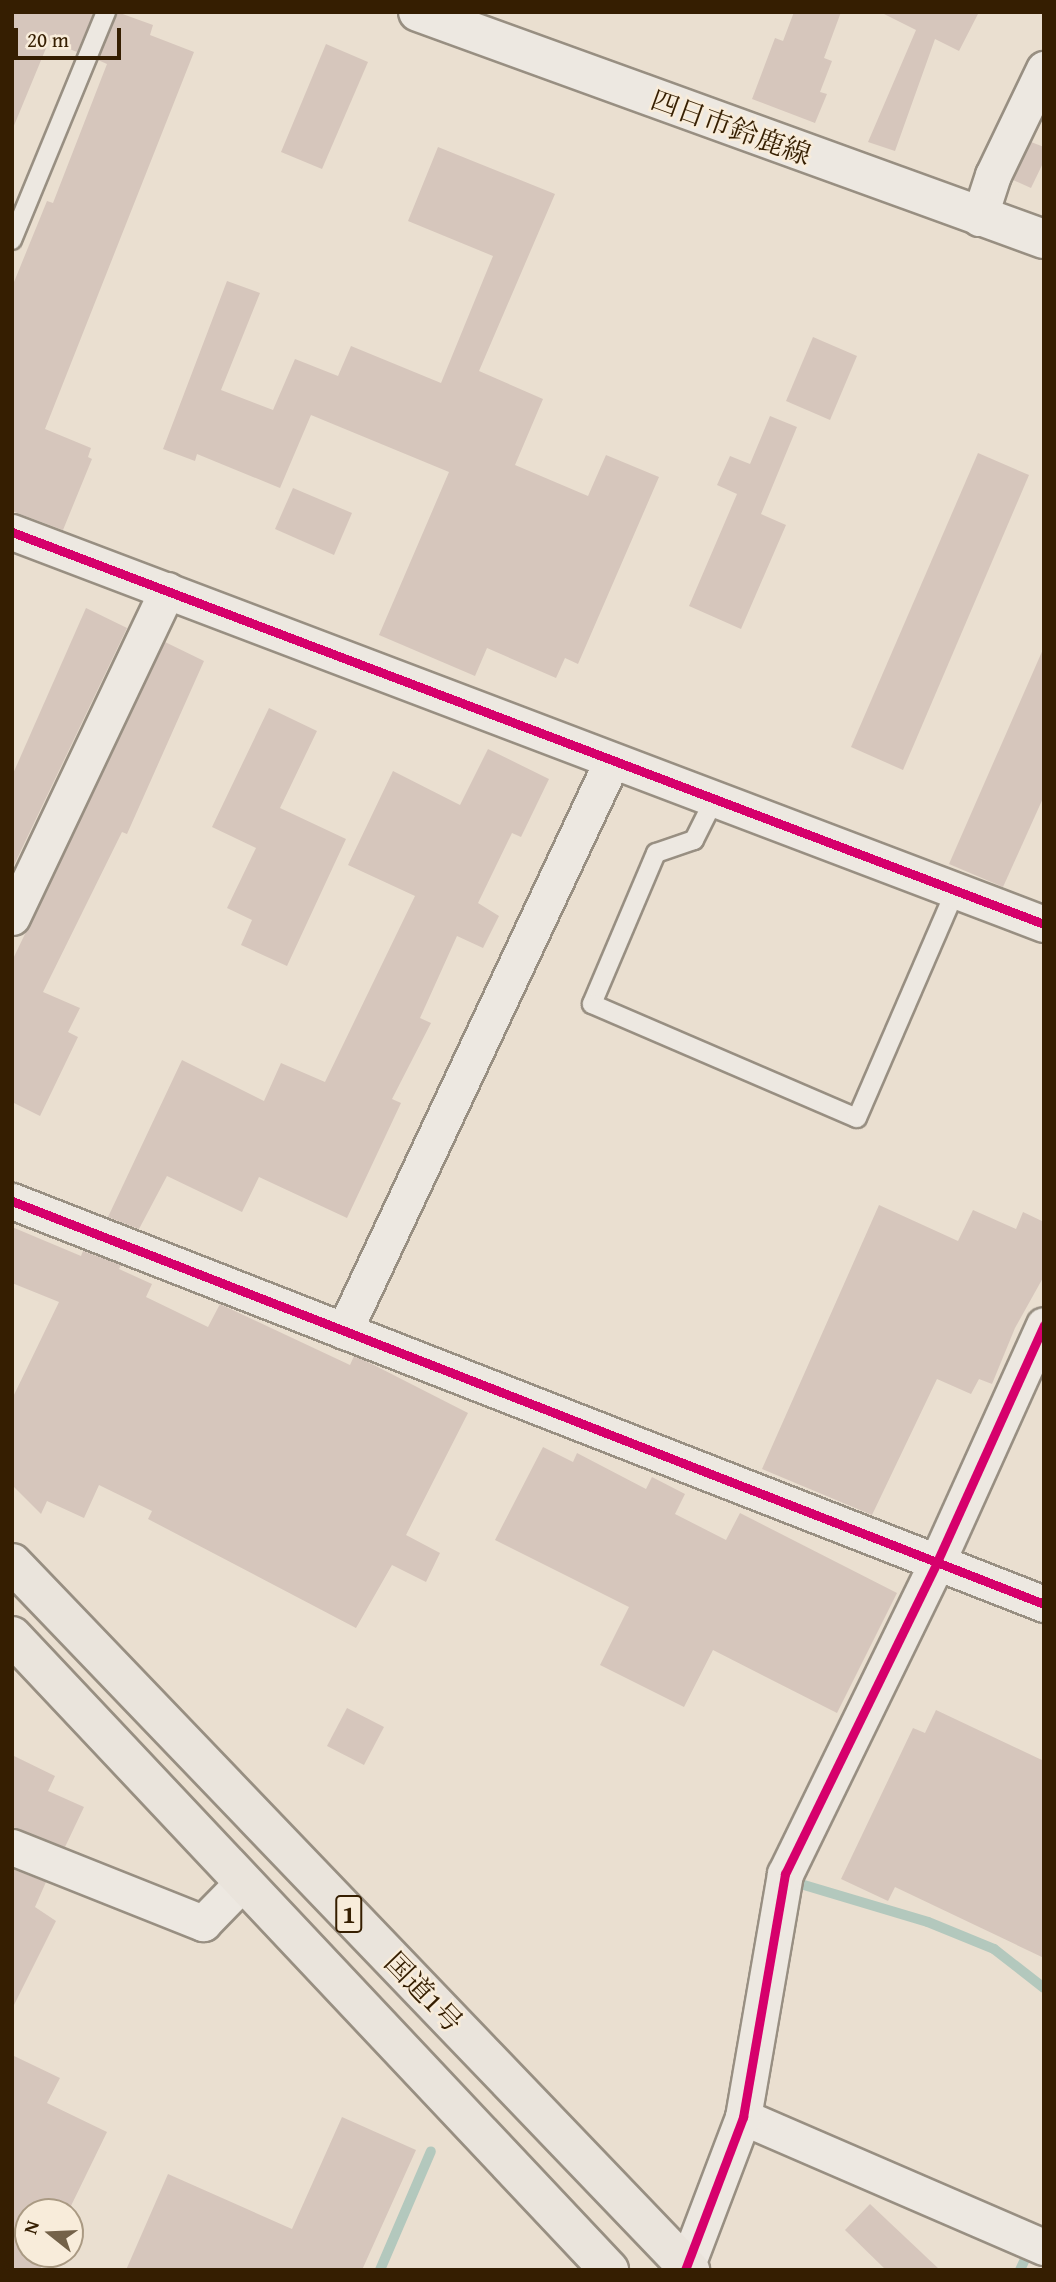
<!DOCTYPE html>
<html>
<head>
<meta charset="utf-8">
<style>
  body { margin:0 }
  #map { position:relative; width:1056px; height:2282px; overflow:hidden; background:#eadfd0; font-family:"Gentium Book Plus","Noto Serif JP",serif }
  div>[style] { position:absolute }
  .stream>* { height:10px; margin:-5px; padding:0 5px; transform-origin:5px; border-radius:5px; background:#b3c8bd }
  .building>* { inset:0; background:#d6c6bc }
  .roads { filter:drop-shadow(2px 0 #988f82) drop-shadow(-2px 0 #988f82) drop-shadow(0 2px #988f82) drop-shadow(0 -2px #988f82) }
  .lane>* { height:18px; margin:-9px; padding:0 9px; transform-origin:9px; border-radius:9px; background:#ede8e1 }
  .street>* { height:35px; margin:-17.5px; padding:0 17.5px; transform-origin:17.5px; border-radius:17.5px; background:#ede8e1 }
  .secondary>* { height:38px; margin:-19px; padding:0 19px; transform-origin:19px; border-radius:19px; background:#ede8e1 }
  .highway>* { height:38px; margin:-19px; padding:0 19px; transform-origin:19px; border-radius:19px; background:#eae4dc }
  .cycleway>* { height:9px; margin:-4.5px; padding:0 4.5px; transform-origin:4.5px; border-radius:4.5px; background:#d6006c }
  span { translate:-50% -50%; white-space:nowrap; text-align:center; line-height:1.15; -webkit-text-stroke:5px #f8ecda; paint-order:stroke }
  .shield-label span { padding:2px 5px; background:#f8ecda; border:2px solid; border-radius:5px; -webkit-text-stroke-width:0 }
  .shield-label { font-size:26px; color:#351e01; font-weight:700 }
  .street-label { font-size:28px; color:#351e01 }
  .frame { position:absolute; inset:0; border:14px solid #351e01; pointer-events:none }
  .north { position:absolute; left:14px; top:2198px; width:70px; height:70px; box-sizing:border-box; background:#f8ecda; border:2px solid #aa9a83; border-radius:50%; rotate:288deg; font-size:19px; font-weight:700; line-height:28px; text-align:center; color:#351e01 }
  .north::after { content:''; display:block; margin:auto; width:24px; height:32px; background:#746249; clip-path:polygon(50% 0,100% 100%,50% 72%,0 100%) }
  .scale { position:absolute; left:14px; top:28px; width:107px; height:32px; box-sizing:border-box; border:4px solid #351e01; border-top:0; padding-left:9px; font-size:21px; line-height:24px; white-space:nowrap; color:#351e01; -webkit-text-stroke:5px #f8ecda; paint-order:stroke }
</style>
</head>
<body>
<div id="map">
  <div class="stream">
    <i style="left:804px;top:1885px;width:129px;rotate:16.6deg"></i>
    <i style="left:928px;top:1922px;width:71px;rotate:22.2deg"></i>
    <i style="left:994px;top:1949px;width:63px;rotate:38deg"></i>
    <i style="left:380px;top:2270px;width:129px;rotate:-66.8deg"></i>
    <i style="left:1020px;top:2270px;width:14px;rotate:-65deg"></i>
  </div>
  <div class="building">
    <i style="clip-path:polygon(12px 12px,94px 12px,77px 52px,49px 41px,13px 128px)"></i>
    <i style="clip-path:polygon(117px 12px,153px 25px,150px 35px,194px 52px,45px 429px,91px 448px,88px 457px,92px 459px,63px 530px,12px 511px,12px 287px,47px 201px,53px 203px,107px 64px,98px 60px)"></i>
    <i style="clip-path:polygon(794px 12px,841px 12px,824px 58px,832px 61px,820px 92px,827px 94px,815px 123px,752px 99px,775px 38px,783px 41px)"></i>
    <i style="clip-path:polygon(880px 12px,979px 12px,959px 51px,935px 39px,895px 151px,868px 142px,916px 30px)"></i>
    <i style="clip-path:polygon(326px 44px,368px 62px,322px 169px,281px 152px)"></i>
    <i style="clip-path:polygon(1031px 142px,1044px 147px,1044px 161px,1031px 188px,1013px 180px)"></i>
    <i style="clip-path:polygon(438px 147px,555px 194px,479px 371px,543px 399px,515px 465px,588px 496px,606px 455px,659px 477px,578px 664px,565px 658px,556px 678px,487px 648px,475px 676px,379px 635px,449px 472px,311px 415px,280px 488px,197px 454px,195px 461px,163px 449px,227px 281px,260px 293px,221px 390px,273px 410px,295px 359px,338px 376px,351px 346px,441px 383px,493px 256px,408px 221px)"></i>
    <i style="clip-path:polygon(813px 337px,857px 356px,830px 420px,786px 401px)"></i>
    <i style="clip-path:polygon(770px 416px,797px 427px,761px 514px,786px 525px,741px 629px,689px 606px,737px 494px,717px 485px,730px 456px,750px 464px)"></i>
    <i style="clip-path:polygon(978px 453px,1029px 475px,903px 770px,851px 747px)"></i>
    <i style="clip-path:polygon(293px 488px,352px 513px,334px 555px,275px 529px)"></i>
    <i style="clip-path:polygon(86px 608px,127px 628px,14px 865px,12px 776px)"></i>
    <i style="clip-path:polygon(165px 642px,204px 661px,127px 834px,122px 832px,43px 992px,80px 1008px,68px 1032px,78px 1037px,40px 1116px,12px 1102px,12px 961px)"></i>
    <i style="clip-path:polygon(1044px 647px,1044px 796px,1003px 887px,949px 864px)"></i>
    <i style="clip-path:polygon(269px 708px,317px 731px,280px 808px,346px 839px,287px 966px,241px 945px,252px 920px,227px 908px,256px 848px,212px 827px)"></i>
    <i style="clip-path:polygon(488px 749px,549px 779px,521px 837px,512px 833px,478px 903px,499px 916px,483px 948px,457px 936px,420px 1018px,431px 1023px,392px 1099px,401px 1103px,347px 1218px,259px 1177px,242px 1212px,167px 1176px,139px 1229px,108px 1217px,182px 1060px,264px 1101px,281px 1063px,325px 1082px,415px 896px,348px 865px,393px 771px,460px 805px)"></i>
    <i style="clip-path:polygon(879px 1205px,958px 1241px,973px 1210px,1016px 1229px,1023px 1212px,1044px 1222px,1044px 1276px,1015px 1328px,992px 1384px,979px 1379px,971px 1394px,937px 1379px,872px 1515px,762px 1469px)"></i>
    <i style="clip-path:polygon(12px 1227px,81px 1256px,83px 1251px,121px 1265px,119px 1269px,152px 1284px,146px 1297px,208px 1327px,220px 1304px,350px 1365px,354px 1356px,364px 1360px,468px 1413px,406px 1535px,440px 1553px,426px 1582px,392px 1565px,356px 1628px,148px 1519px,152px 1511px,99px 1485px,84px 1518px,47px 1501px,41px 1514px,12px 1485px,12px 1399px,59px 1302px,12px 1283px)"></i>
    <i style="clip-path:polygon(543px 1447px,573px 1462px,577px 1453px,646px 1489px,652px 1477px,685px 1494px,675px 1514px,726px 1540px,740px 1513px,897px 1593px,837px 1713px,713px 1650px,684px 1707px,600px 1665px,629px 1607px,495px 1540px)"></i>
    <i style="clip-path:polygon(347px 1708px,384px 1727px,364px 1765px,327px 1746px)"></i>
    <i style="clip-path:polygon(936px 1710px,1044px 1761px,1044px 1958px,895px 1887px,888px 1901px,841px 1879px,913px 1728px,925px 1733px)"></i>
    <i style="clip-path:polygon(12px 1755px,55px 1776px,48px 1791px,84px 1807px,65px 1847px,12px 1827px)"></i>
    <i style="clip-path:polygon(12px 1869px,46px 1882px,35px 1907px,56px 1921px,12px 2009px)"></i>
    <i style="clip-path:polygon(12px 2055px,60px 2078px,47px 2103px,107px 2132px,68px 2212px,28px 2212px,28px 2254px,48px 2254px,40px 2270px,12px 2270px)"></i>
    <i style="clip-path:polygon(342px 2117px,416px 2150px,362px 2270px,126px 2270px,168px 2174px,292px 2229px)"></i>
    <i style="clip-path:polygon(870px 2204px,940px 2270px,886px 2270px,845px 2230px)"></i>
  </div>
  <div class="roads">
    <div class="lane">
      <i style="left:12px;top:240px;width:247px;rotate:-67.6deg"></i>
      <i style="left:714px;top:800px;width:45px;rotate:116.6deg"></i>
      <i style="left:694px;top:840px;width:40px;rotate:161.1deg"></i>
      <i style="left:656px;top:853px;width:164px;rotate:113deg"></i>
      <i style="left:592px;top:1004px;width:288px;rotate:23.3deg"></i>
      <i style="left:857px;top:1118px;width:247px;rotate:-66.6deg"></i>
    </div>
    <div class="street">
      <i style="left:979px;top:218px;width:45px;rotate:-72deg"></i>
      <i style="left:993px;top:175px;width:118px;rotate:-64.3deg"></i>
      <i style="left:12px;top:532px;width:1104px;rotate:20.8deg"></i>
      <i style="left:12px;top:917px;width:362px;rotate:-64.6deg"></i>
      <i style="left:12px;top:1201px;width:1108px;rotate:21.33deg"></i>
      <i style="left:344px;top:1331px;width:630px;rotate:-64.82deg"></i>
      <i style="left:12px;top:1847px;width:206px;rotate:21.7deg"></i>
      <i style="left:203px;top:1923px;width:54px;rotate:-45.7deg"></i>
      <i style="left:743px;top:2117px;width:328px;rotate:23.4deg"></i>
      <i style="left:685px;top:2270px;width:164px;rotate:-69.2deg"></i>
      <i style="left:743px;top:2117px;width:247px;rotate:-80.2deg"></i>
      <i style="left:785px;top:1874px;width:345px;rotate:-64deg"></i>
      <i style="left:936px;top:1564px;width:262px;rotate:-65.7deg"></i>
    </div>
    <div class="secondary">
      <i style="left:418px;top:12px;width:666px;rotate:19.93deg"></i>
    </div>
    <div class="highway">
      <i style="left:12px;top:1563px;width:980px;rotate:46.2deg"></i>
      <i style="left:12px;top:1636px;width:871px;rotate:46.72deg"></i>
    </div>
  </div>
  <div class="cycleway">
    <i style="left:12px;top:532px;width:1104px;rotate:20.8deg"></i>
    <i style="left:12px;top:1201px;width:1108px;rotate:21.33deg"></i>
    <i style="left:685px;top:2270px;width:164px;rotate:-69.2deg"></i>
    <i style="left:743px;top:2117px;width:247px;rotate:-80.2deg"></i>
    <i style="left:785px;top:1874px;width:345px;rotate:-64deg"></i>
    <i style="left:936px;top:1564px;width:262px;rotate:-65.7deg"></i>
  </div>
  <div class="shield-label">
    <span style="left:349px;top:1914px">1</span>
  </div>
  <div class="street-label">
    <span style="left:731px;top:127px;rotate:20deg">四日市鈴鹿線</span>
    <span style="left:424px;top:1992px;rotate:46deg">国道1号</span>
  </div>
  <div class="frame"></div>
  <div class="north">N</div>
  <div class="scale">20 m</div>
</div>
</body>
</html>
